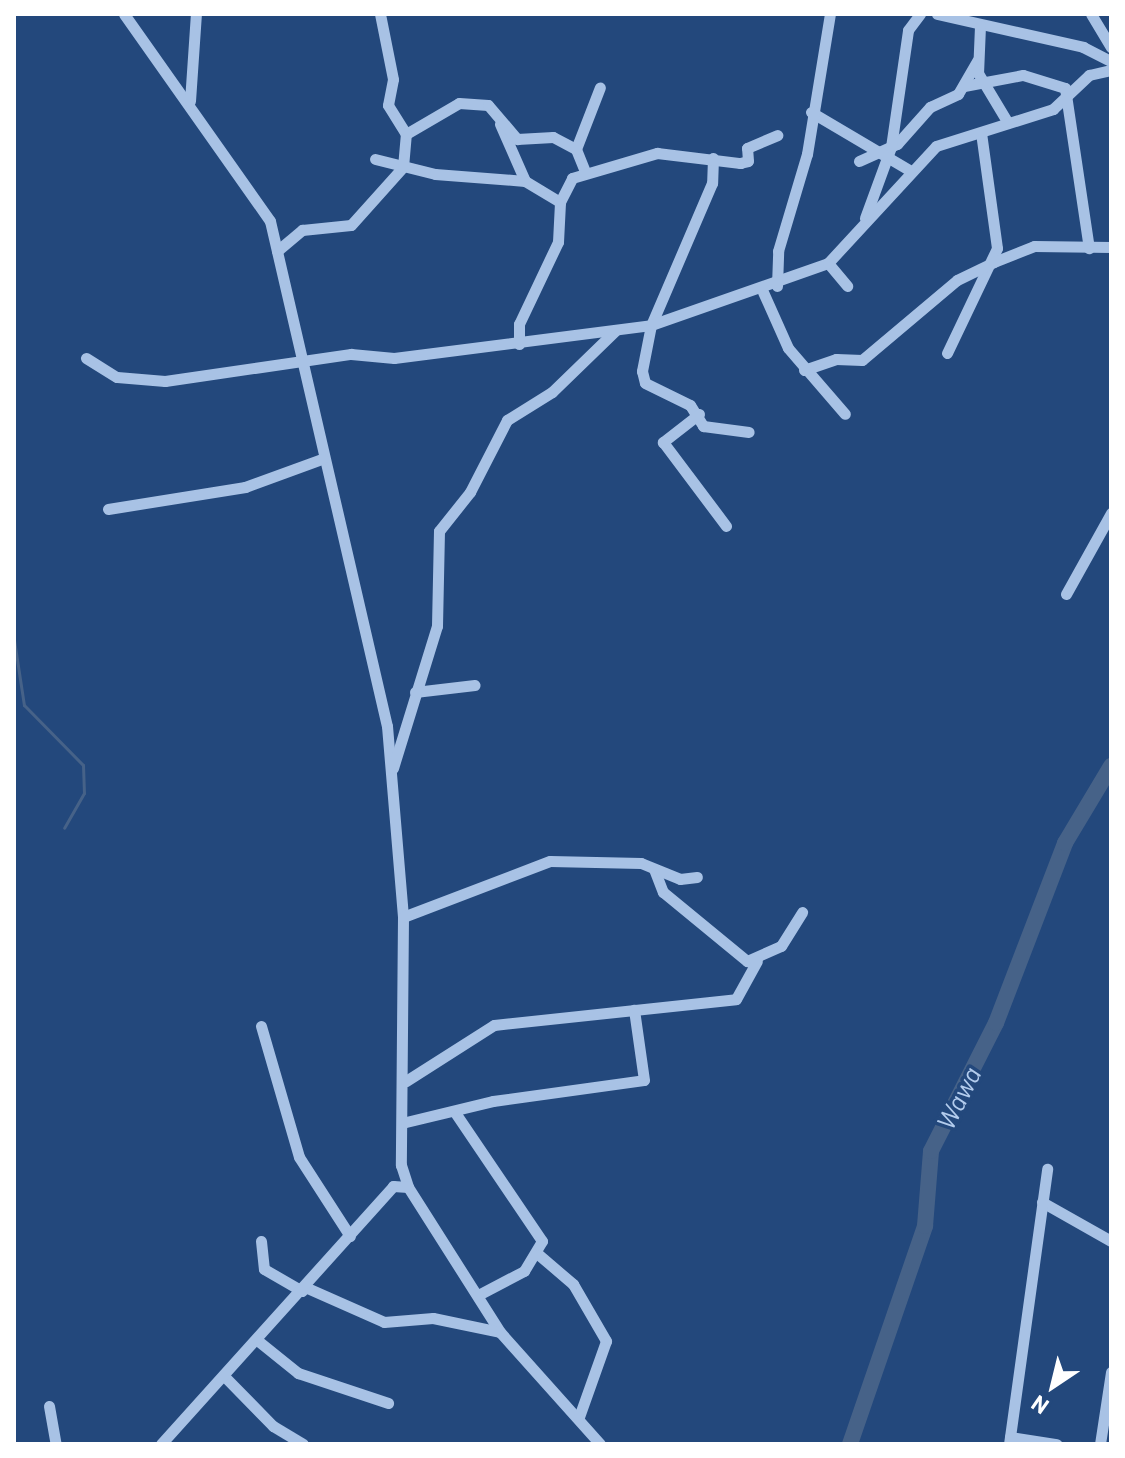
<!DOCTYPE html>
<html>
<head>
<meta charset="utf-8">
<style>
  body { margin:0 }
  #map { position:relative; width:1125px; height:1458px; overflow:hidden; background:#23487c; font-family:Barlow,sans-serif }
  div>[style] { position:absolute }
  .stream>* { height:3px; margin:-1.5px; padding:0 1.5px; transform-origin:1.5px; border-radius:1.5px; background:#466288 }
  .river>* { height:16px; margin:-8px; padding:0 8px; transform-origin:8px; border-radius:8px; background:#466288 }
  .minor>* { height:11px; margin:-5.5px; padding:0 5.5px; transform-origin:5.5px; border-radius:5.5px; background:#a8c2e5 }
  span { translate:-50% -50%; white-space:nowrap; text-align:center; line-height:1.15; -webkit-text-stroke:7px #23487c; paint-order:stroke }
  .water-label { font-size:26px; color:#b3cced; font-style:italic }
  .frame { position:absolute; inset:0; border:16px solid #fff; pointer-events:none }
  .north { position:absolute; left:1013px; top:1346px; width:80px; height:80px; -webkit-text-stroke:6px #23487c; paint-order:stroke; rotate:215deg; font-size:22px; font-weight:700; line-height:32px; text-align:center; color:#fff }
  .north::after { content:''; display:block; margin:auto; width:28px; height:36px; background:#fff; clip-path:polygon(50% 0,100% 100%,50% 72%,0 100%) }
</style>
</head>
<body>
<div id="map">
  <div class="stream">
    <i style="left:14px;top:640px;width:66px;rotate:81.3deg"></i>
    <i style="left:24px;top:705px;width:84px;rotate:45.5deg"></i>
    <i style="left:83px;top:765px;width:28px;rotate:88deg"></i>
    <i style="left:84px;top:793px;width:40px;rotate:119.7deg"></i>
  </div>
  <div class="river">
    <i style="left:850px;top:1444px;width:231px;rotate:-71deg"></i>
    <i style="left:925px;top:1226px;width:75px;rotate:-85.4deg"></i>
    <i style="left:931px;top:1151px;width:144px;rotate:-63.1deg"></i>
    <i style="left:996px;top:1023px;width:193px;rotate:-69deg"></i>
    <i style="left:1065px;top:843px;width:90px;rotate:-59.1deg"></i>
  </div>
  <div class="minor">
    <i style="left:124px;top:14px;width:253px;rotate:54.8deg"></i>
    <i style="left:270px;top:221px;width:518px;rotate:76.96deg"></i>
    <i style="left:387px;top:726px;width:192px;rotate:85.2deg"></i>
    <i style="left:403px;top:917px;width:248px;rotate:90.5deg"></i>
    <i style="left:401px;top:1165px;width:23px;rotate:72deg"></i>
    <i style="left:408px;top:1187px;width:172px;rotate:57.6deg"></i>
    <i style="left:500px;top:1332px;width:150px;rotate:48.2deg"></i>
    <i style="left:937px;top:14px;width:150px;rotate:12.7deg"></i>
    <i style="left:1083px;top:47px;width:31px;rotate:27deg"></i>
    <i style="left:1091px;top:14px;width:39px;rotate:59deg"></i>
    <i style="left:980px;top:26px;width:47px;rotate:92.4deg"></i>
    <i style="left:978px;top:73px;width:58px;rotate:59deg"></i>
    <i style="left:964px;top:86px;width:60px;rotate:-10.6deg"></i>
    <i style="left:1023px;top:75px;width:44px;rotate:17.2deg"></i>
    <i style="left:1065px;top:88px;width:162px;rotate:81.5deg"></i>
    <i style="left:190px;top:101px;width:87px;rotate:-86.1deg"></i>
    <i style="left:811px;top:112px;width:114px;rotate:30.6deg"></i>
    <i style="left:500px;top:124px;width:62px;rotate:66.3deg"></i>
    <i style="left:525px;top:181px;width:41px;rotate:31deg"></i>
    <i style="left:406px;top:134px;width:61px;rotate:-30.3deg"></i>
    <i style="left:459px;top:103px;width:29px;rotate:4deg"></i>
    <i style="left:488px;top:105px;width:45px;rotate:49.5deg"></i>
    <i style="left:517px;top:139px;width:36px;rotate:-3deg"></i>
    <i style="left:553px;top:137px;width:26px;rotate:28deg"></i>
    <i style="left:713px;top:158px;width:25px;rotate:92deg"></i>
    <i style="left:712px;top:183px;width:155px;rotate:113.2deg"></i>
    <i style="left:651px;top:325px;width:47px;rotate:101.1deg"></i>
    <i style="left:642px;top:371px;width:12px;rotate:76deg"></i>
    <i style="left:645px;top:383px;width:50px;rotate:26.1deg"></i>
    <i style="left:690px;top:405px;width:25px;rotate:58deg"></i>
    <i style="left:703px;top:426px;width:46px;rotate:7.4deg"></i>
    <i style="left:375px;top:159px;width:62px;rotate:14deg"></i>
    <i style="left:435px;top:174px;width:90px;rotate:4.4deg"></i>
    <i style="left:859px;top:161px;width:42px;rotate:-24.1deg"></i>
    <i style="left:897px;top:144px;width:50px;rotate:-48.3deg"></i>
    <i style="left:930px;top:107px;width:31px;rotate:-25deg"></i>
    <i style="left:958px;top:94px;width:39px;rotate:-60deg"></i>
    <i style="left:584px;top:169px;width:22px;rotate:-112deg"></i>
    <i style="left:576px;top:149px;width:66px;rotate:-68.8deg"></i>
    <i style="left:865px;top:218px;width:76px;rotate:-69.9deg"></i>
    <i style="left:891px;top:147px;width:118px;rotate:-81.7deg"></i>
    <i style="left:908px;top:30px;width:20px;rotate:-53deg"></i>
    <i style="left:277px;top:251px;width:33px;rotate:-40deg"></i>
    <i style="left:302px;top:230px;width:49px;rotate:-5.8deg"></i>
    <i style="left:351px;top:225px;width:78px;rotate:-48.1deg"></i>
    <i style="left:403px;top:167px;width:33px;rotate:-85deg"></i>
    <i style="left:406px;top:134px;width:34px;rotate:-122deg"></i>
    <i style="left:388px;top:105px;width:26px;rotate:-79deg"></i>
    <i style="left:393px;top:79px;width:66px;rotate:-101.3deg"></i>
    <i style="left:828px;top:263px;width:30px;rotate:50deg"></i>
    <i style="left:777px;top:286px;width:35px;rotate:-88deg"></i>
    <i style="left:778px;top:251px;width:101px;rotate:-73.4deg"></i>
    <i style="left:807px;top:154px;width:142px;rotate:-80.7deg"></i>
    <i style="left:763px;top:292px;width:61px;rotate:65.9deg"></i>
    <i style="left:788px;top:348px;width:87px;rotate:49.2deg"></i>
    <i style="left:519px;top:344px;width:20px;rotate:-90deg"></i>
    <i style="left:519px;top:324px;width:91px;rotate:-64.6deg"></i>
    <i style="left:558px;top:242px;width:40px;rotate:-87.1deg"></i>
    <i style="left:560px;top:202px;width:27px;rotate:-63deg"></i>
    <i style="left:572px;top:178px;width:89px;rotate:-16.4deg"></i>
    <i style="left:657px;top:153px;width:84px;rotate:6.9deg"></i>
    <i style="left:740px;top:163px;width:8px;rotate:-14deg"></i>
    <i style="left:748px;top:161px;width:13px;rotate:-94deg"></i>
    <i style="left:747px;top:148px;width:33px;rotate:-23deg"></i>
    <i style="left:947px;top:353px;width:116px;rotate:-64.5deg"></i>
    <i style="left:997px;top:248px;width:116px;rotate:-97.9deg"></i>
    <i style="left:86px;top:358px;width:36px;rotate:32deg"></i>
    <i style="left:117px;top:377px;width:48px;rotate:4.8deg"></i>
    <i style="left:165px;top:381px;width:188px;rotate:-8.3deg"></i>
    <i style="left:351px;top:354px;width:43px;rotate:5.3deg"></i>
    <i style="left:394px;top:358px;width:259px;rotate:-7.3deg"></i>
    <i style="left:651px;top:325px;width:188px;rotate:-19.3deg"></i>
    <i style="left:828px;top:263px;width:159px;rotate:-47.3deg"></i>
    <i style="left:936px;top:146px;width:123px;rotate:-17.5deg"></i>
    <i style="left:1053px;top:109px;width:50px;rotate:-43.4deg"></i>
    <i style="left:1089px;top:75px;width:23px;rotate:-13deg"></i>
    <i style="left:804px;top:370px;width:34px;rotate:-19deg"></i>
    <i style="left:836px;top:359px;width:26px;rotate:2deg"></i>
    <i style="left:862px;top:360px;width:124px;rotate:-40.1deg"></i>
    <i style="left:957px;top:280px;width:41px;rotate:-25.9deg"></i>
    <i style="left:994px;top:262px;width:43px;rotate:-21.8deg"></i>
    <i style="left:1034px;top:246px;width:77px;rotate:0.7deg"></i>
    <i style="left:699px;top:414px;width:46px;rotate:142.1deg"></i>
    <i style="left:663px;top:442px;width:105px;rotate:53.1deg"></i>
    <i style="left:108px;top:509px;width:139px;rotate:-9.1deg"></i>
    <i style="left:245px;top:487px;width:82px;rotate:-20deg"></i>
    <i style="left:1066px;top:594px;width:93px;rotate:-60.9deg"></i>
    <i style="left:415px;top:692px;width:60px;rotate:-6.7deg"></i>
    <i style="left:393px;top:768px;width:149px;rotate:-72.8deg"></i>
    <i style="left:437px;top:626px;width:95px;rotate:-88.8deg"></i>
    <i style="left:439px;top:531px;width:50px;rotate:-51.5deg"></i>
    <i style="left:470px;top:492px;width:81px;rotate:-62.8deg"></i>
    <i style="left:507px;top:420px;width:53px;rotate:-31.9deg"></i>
    <i style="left:552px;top:392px;width:89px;rotate:-44.1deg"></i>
    <i style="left:654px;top:869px;width:25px;rotate:69deg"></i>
    <i style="left:663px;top:892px;width:109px;rotate:39.4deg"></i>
    <i style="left:747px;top:961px;width:37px;rotate:-24deg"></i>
    <i style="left:781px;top:946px;width:40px;rotate:-58deg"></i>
    <i style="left:403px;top:917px;width:157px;rotate:-20.9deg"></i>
    <i style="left:550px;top:861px;width:91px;rotate:1.3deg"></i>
    <i style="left:641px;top:863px;width:42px;rotate:22.3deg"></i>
    <i style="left:680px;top:879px;width:17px;rotate:-7deg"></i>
    <i style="left:261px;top:1026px;width:136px;rotate:73.8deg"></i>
    <i style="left:299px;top:1157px;width:94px;rotate:57.2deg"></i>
    <i style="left:406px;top:1081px;width:104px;rotate:-32.5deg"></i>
    <i style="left:494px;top:1025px;width:243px;rotate:-6.1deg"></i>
    <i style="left:736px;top:999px;width:43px;rotate:-61.1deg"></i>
    <i style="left:454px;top:1111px;width:157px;rotate:55.9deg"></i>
    <i style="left:542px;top:1241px;width:35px;rotate:121deg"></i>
    <i style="left:524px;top:1271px;width:52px;rotate:152.4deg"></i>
    <i style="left:406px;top:1122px;width:89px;rotate:-13.6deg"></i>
    <i style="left:493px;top:1101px;width:152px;rotate:-7.9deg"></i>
    <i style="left:644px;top:1080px;width:71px;rotate:-98.1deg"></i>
    <i style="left:1042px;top:1202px;width:79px;rotate:29.5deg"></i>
    <i style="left:261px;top:1241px;width:28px;rotate:84deg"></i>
    <i style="left:264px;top:1269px;width:44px;rotate:30.1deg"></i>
    <i style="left:539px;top:1255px;width:45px;rotate:40.5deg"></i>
    <i style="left:573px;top:1284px;width:66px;rotate:59.9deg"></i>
    <i style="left:606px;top:1341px;width:81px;rotate:109.6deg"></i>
    <i style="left:305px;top:1287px;width:86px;rotate:23.9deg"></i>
    <i style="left:384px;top:1322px;width:49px;rotate:-4.7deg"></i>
    <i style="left:433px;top:1318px;width:68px;rotate:11.8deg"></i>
    <i style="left:257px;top:1340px;width:53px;rotate:38.8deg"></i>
    <i style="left:298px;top:1373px;width:95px;rotate:18.4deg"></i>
    <i style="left:224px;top:1376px;width:70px;rotate:45.6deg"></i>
    <i style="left:273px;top:1426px;width:35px;rotate:31deg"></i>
    <i style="left:49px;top:1406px;width:39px;rotate:80deg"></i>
    <i style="left:1010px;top:1437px;width:47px;rotate:8.7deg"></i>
    <i style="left:161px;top:1444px;width:347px;rotate:-48deg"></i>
    <i style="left:393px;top:1186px;width:15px;rotate:4deg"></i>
    <i style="left:1009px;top:1444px;width:278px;rotate:-82.1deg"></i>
    <i style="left:1100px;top:1444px;width:73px;rotate:-81.3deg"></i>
  </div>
  <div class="water-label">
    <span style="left:958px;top:1098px;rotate:-63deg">Wawa</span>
  </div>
  <div class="frame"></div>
  <div class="north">N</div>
</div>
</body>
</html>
